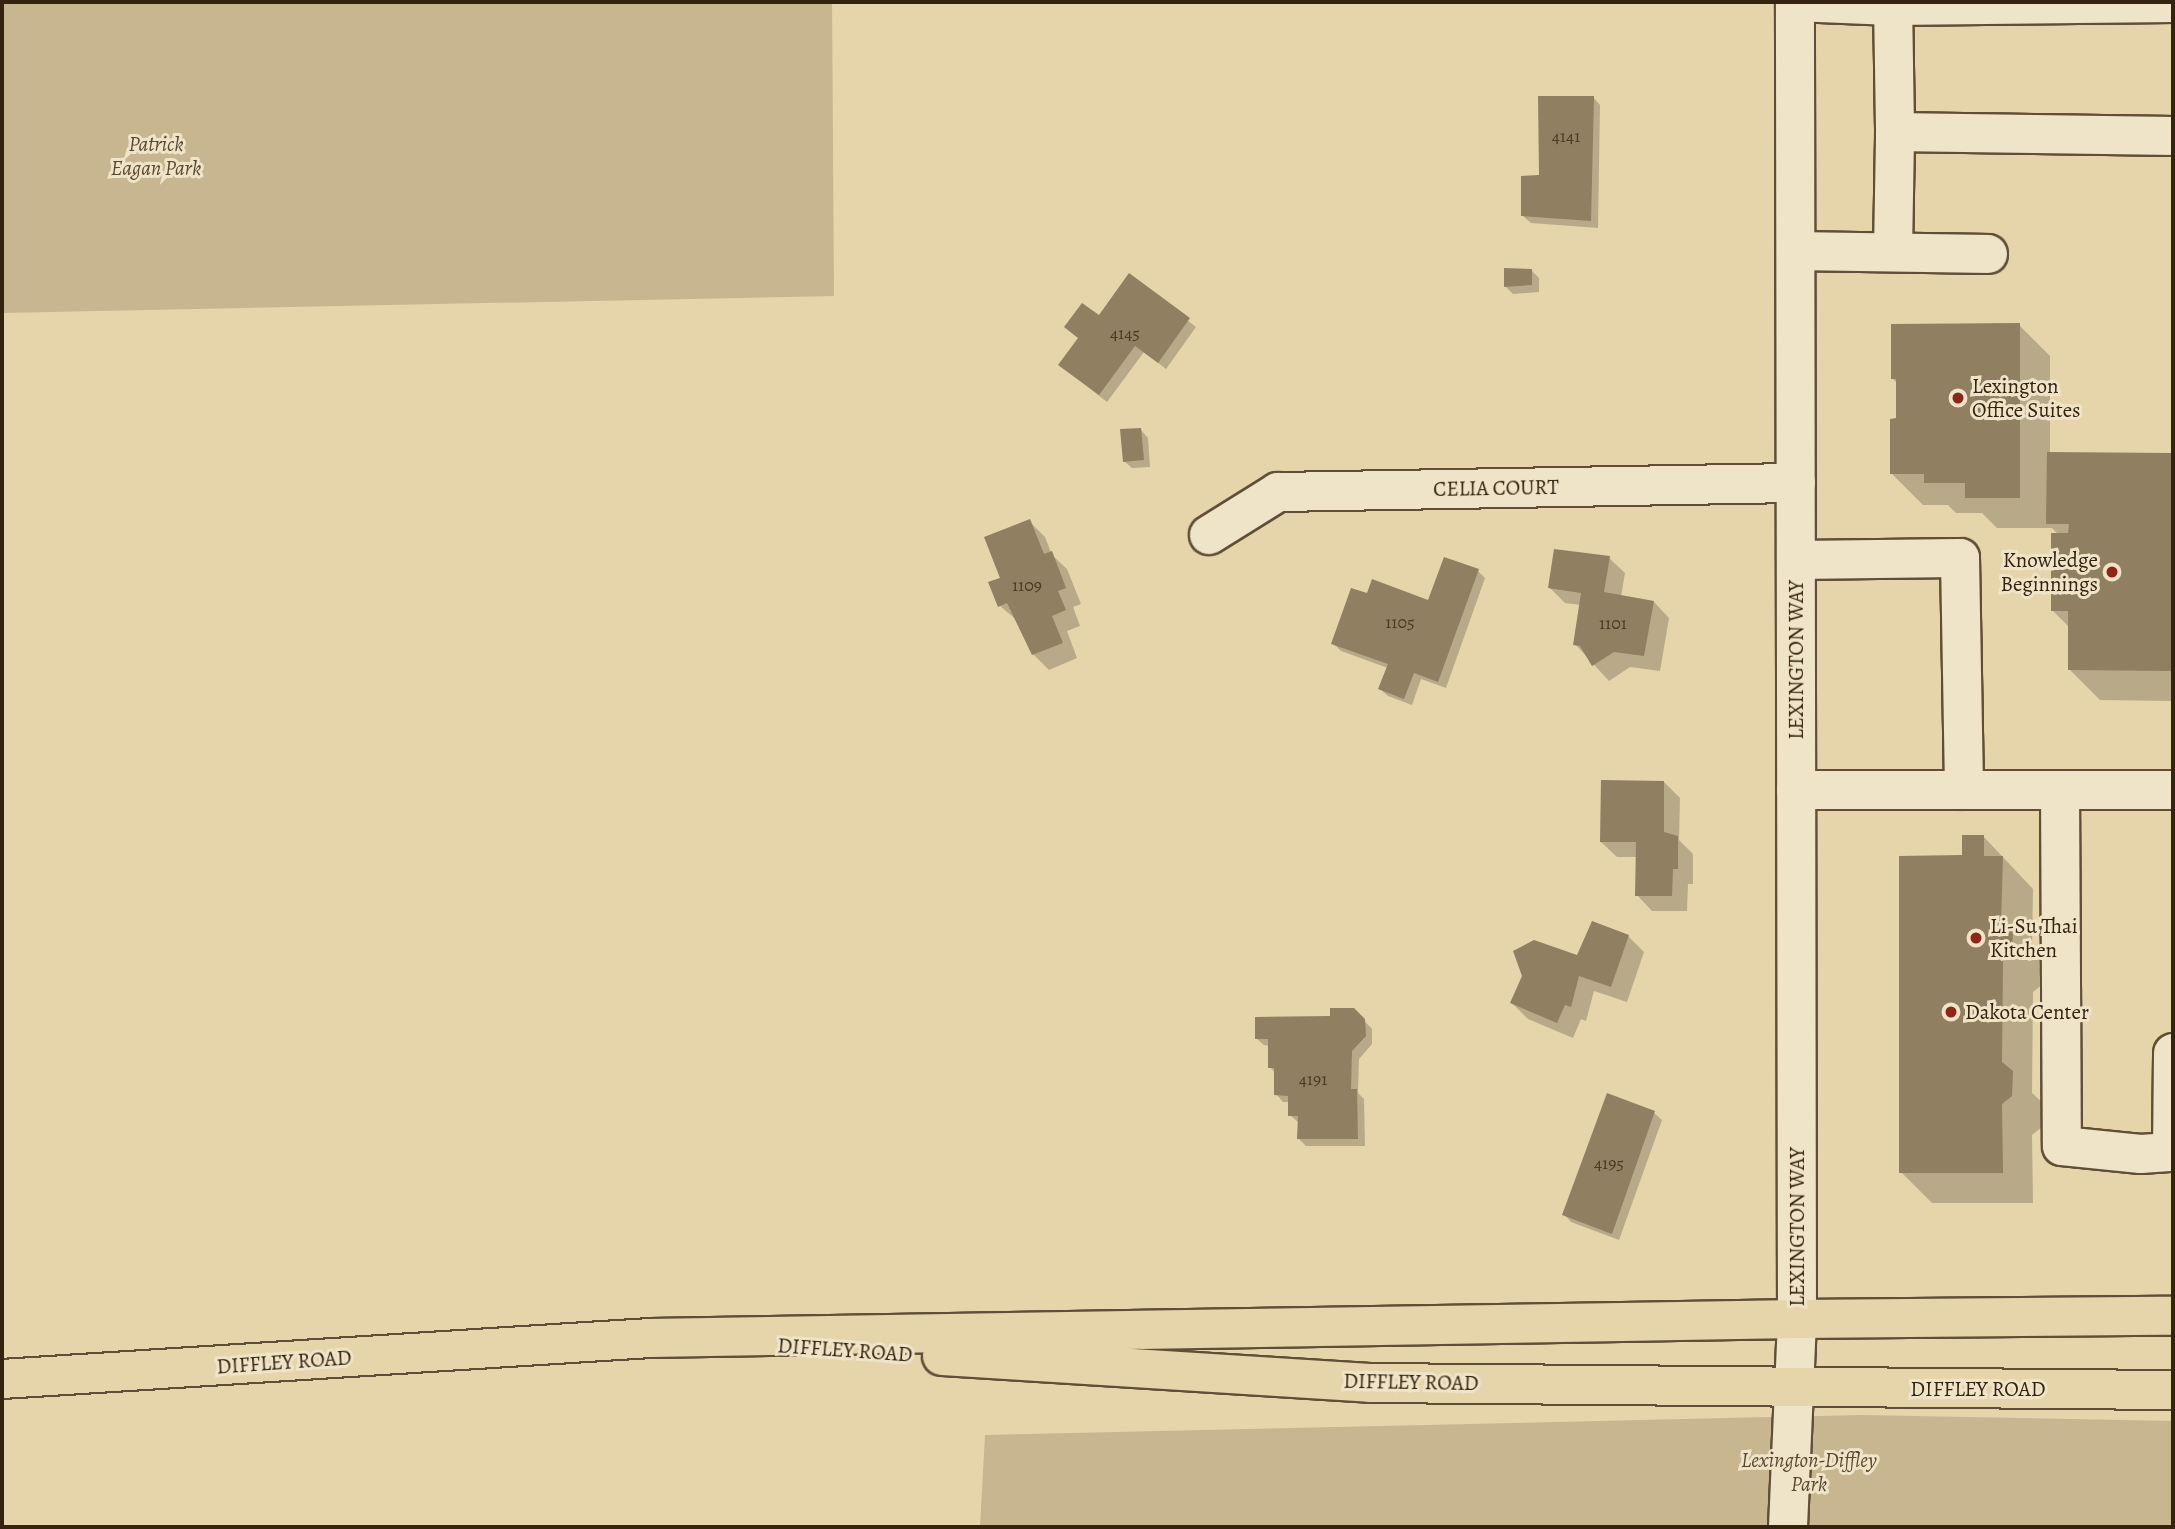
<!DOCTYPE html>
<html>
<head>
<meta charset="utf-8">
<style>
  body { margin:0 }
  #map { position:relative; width:2175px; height:1529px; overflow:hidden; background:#e6d4ab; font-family:Alegreya,serif }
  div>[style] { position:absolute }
  .green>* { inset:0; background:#c8b690 }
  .shadow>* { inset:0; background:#0003 }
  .building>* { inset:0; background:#907f60 }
  .roads { filter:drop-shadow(2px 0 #604f36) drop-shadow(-2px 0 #604f36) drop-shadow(0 2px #604f36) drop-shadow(0 -2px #604f36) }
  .minor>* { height:38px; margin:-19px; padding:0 19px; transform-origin:19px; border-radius:19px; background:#efe3c8 }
  .major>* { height:38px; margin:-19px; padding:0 19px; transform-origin:19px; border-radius:19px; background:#e6d4ab }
  .dots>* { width:19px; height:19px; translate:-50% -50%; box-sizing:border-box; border:4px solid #efe3c8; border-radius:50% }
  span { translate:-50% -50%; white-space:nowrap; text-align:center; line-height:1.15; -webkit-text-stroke:6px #efe3c8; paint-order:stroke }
  .number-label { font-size:18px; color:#4a3a23 }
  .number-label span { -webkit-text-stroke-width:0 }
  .park-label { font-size:21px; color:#58482f; font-style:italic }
  .poi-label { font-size:21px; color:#33230f }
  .left { translate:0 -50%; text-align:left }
  .right { translate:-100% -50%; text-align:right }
  .street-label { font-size:21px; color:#33230f }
  .frame { position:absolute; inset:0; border:4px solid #33230f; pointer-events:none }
</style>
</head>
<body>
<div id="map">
  <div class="green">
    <i style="clip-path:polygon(2px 2px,832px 2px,834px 296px,2px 313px)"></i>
    <i style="clip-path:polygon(1861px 1415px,2173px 1421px,2173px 1527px,980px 1527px,985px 1435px)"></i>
  </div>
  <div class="shadow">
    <i style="clip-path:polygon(1593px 97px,1600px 105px,1598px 228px,1531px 223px,1523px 216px,1541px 177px)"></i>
    <i style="clip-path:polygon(1532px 271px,1539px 278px,1539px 292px,1513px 294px,1505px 286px)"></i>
    <i style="clip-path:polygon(1130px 276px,1196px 327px,1166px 369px,1144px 352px,1107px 402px,1060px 365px)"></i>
    <i style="clip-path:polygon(2019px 325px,2050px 356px,2050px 454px,2173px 455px,2173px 701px,2100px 700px,2069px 669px,2070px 628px,2052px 610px,2059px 535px,2052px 528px,1997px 528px,1982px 513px,1956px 513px,1948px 505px,1923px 505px,1892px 474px,1898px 420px,1898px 384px,1892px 378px)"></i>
    <i style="clip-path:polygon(1141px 430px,1148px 438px,1150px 467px,1132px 468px,1124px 461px)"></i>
    <i style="clip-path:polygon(1029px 521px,1045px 537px,1052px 555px,1067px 569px,1081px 604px,1073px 607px,1080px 626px,1067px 631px,1077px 658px,1049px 670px,1033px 654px,1018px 621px,1000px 606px,990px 583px,1002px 579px)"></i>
    <i style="clip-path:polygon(1609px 558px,1625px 573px,1621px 597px,1654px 602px,1669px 618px,1660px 671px,1630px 667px,1609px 681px,1575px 644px,1581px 605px,1565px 603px,1549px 587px)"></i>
    <i style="clip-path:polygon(1478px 571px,1485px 578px,1446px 688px,1421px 679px,1412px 705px,1388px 696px,1380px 689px,1388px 668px,1341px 651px,1333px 643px,1368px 595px,1429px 602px)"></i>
    <i style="clip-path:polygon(1664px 782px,1680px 798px,1679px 840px,1693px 854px,1693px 884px,1688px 884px,1687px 911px,1652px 911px,1637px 895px,1637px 857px,1617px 857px,1601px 842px)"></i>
    <i style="clip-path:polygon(1983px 836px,2033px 889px,2032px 950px,2043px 961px,2042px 985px,2033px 992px,2032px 1093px,2043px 1103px,2042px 1127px,2032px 1135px,2033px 1203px,1932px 1203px,1901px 1172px,1963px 857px)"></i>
    <i style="clip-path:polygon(1628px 936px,1644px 952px,1627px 1002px,1594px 991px,1586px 1021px,1581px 1019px,1573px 1038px,1528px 1019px,1512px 1003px)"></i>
    <i style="clip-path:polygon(1354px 1010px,1372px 1029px,1372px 1044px,1359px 1059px,1358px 1093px,1364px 1099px,1365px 1146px,1306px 1146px,1299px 1139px,1299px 1123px,1290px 1115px,1290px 1102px,1283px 1102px,1276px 1094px,1276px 1074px,1270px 1067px,1270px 1046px,1264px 1045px,1256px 1038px)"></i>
    <i style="clip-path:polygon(1654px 1113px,1662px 1120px,1619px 1240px,1571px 1222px,1564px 1214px)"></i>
  </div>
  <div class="building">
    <i style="clip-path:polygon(1538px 96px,1594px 96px,1591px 221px,1521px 216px,1521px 176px,1539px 175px)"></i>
    <i style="clip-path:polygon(1504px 268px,1532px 269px,1532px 285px,1504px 287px)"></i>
    <i style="clip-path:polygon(1129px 273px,1190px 318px,1158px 363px,1135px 346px,1099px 395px,1058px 365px,1078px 338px,1064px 327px,1082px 303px,1099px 315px)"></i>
    <i style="clip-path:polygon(2020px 323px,2020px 498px,1965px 498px,1965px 483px,1924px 483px,1924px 474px,1890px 474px,1890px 419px,1896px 418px,1896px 379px,1891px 379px,1891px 324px)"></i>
    <i style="clip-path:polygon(1141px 428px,1144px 460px,1123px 462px,1120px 429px)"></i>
    <i style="clip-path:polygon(2047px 452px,2173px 453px,2173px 671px,2068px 670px,2068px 611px,2051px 611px,2051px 533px,2068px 533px,2069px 524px,2046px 524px)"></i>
    <i style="clip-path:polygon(1030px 519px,1044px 554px,1052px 551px,1066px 588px,1058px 591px,1066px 610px,1052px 616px,1063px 643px,1032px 655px,1007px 603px,998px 607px,988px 582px,1000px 578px,984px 537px)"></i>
    <i style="clip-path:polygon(1554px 549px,1610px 556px,1604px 592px,1654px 601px,1644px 656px,1614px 652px,1592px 666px,1580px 646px,1573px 645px,1581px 593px,1548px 588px)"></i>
    <i style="clip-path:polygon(1444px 557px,1479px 569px,1438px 682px,1414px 673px,1404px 699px,1378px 689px,1388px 664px,1331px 644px,1351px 588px,1367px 593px,1372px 579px,1428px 600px)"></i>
    <i style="clip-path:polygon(1601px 780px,1664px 781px,1664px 832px,1678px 836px,1678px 869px,1673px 869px,1672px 896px,1635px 896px,1636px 842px,1600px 842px)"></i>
    <i style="clip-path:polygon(1962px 835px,1984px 835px,1984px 856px,2003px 856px,2001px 923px,2013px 929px,2012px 955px,2003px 961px,2002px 1062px,2013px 1071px,2012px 1096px,2002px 1104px,2003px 1173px,1899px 1173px,1899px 856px,1962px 855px)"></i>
    <i style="clip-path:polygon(1592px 921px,1629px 935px,1611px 987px,1579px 976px,1571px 1007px,1565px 1005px,1557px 1023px,1510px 1003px,1522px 976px,1513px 951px,1534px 940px,1577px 955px)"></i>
    <i style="clip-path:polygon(1330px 1008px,1354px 1008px,1365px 1019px,1366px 1036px,1352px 1051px,1351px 1089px,1357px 1089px,1358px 1139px,1297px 1139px,1298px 1116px,1288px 1116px,1288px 1096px,1274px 1095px,1274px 1068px,1268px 1068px,1268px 1039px,1255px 1039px,1255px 1017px,1330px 1016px)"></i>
    <i style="clip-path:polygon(1607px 1093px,1655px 1111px,1612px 1234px,1562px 1215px)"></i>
  </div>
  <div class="roads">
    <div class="minor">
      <i style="left:1795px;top:2px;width:97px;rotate:2.4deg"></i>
      <i style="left:1892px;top:6px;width:281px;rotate:-0.6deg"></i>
      <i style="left:1893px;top:2px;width:130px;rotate:89.1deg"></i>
      <i style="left:1895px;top:132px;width:278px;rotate:0.8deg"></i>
      <i style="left:1796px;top:251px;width:192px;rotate:0.9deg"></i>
      <i style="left:1893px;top:252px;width:120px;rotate:-89deg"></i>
      <i style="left:1209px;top:535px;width:81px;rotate:-31.9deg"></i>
      <i style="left:1278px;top:492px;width:518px;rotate:-1deg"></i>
      <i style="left:1796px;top:560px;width:164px;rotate:-0.7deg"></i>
      <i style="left:1960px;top:558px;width:232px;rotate:89deg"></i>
      <i style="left:1796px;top:790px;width:377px"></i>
      <i style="left:2060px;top:790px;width:356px;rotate:89.7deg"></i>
      <i style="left:2062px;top:1146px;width:79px;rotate:5.8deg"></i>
      <i style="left:2141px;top:1154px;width:32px;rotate:-4deg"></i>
      <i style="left:2172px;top:1152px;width:99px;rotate:-89.4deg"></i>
      <i style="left:1788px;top:1527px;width:208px;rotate:-87.5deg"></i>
      <i style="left:1797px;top:1319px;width:1317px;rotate:-90.09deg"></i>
    </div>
    <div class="major">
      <i style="left:942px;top:1356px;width:429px;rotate:3.6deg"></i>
      <i style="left:1370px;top:1383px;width:803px;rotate:0.5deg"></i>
      <i style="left:2px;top:1379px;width:649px;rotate:-3.62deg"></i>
      <i style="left:650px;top:1338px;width:1147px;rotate:-0.95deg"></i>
      <i style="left:1797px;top:1319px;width:376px;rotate:-0.5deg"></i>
    </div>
  </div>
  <div class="dots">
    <i style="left:1958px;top:398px;background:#8f2418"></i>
    <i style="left:2112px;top:572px;background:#8f2418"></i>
    <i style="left:1976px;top:938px;background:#8f2418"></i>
    <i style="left:1951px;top:1012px;background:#8f2418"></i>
  </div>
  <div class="number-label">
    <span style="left:1566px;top:136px">4141</span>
    <span style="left:1125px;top:333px">4145</span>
    <span style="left:1027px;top:585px">1109</span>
    <span style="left:1400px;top:622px">1105</span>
    <span style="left:1613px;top:623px">1101</span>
    <span style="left:1313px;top:1079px">4191</span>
    <span style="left:1609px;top:1163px">4195</span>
  </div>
  <div class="park-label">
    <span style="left:156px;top:156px">Patrick<br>Eagan Park</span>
    <span style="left:1809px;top:1472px">Lexington-Diffley<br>Park</span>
  </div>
  <div class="poi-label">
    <span class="left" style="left:1972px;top:398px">Lexington<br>Office Suites</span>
    <span class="right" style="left:2098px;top:572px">Knowledge<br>Beginnings</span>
    <span class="left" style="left:1990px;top:938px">Li-Su Thai<br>Kitchen</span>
    <span class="left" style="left:1965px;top:1012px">Dakota Center</span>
  </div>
  <div class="street-label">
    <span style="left:1496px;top:488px;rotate:-1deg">CELIA COURT</span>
    <span style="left:1796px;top:660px;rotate:-90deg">LEXINGTON WAY</span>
    <span style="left:1797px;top:1227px;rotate:-90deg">LEXINGTON WAY</span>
    <span style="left:845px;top:1350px;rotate:4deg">DIFFLEY ROAD</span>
    <span style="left:284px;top:1362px;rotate:-4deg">DIFFLEY ROAD</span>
    <span style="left:1411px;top:1382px;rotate:1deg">DIFFLEY ROAD</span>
    <span style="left:1978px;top:1389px">DIFFLEY ROAD</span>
  </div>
  <div class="frame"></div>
</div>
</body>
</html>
